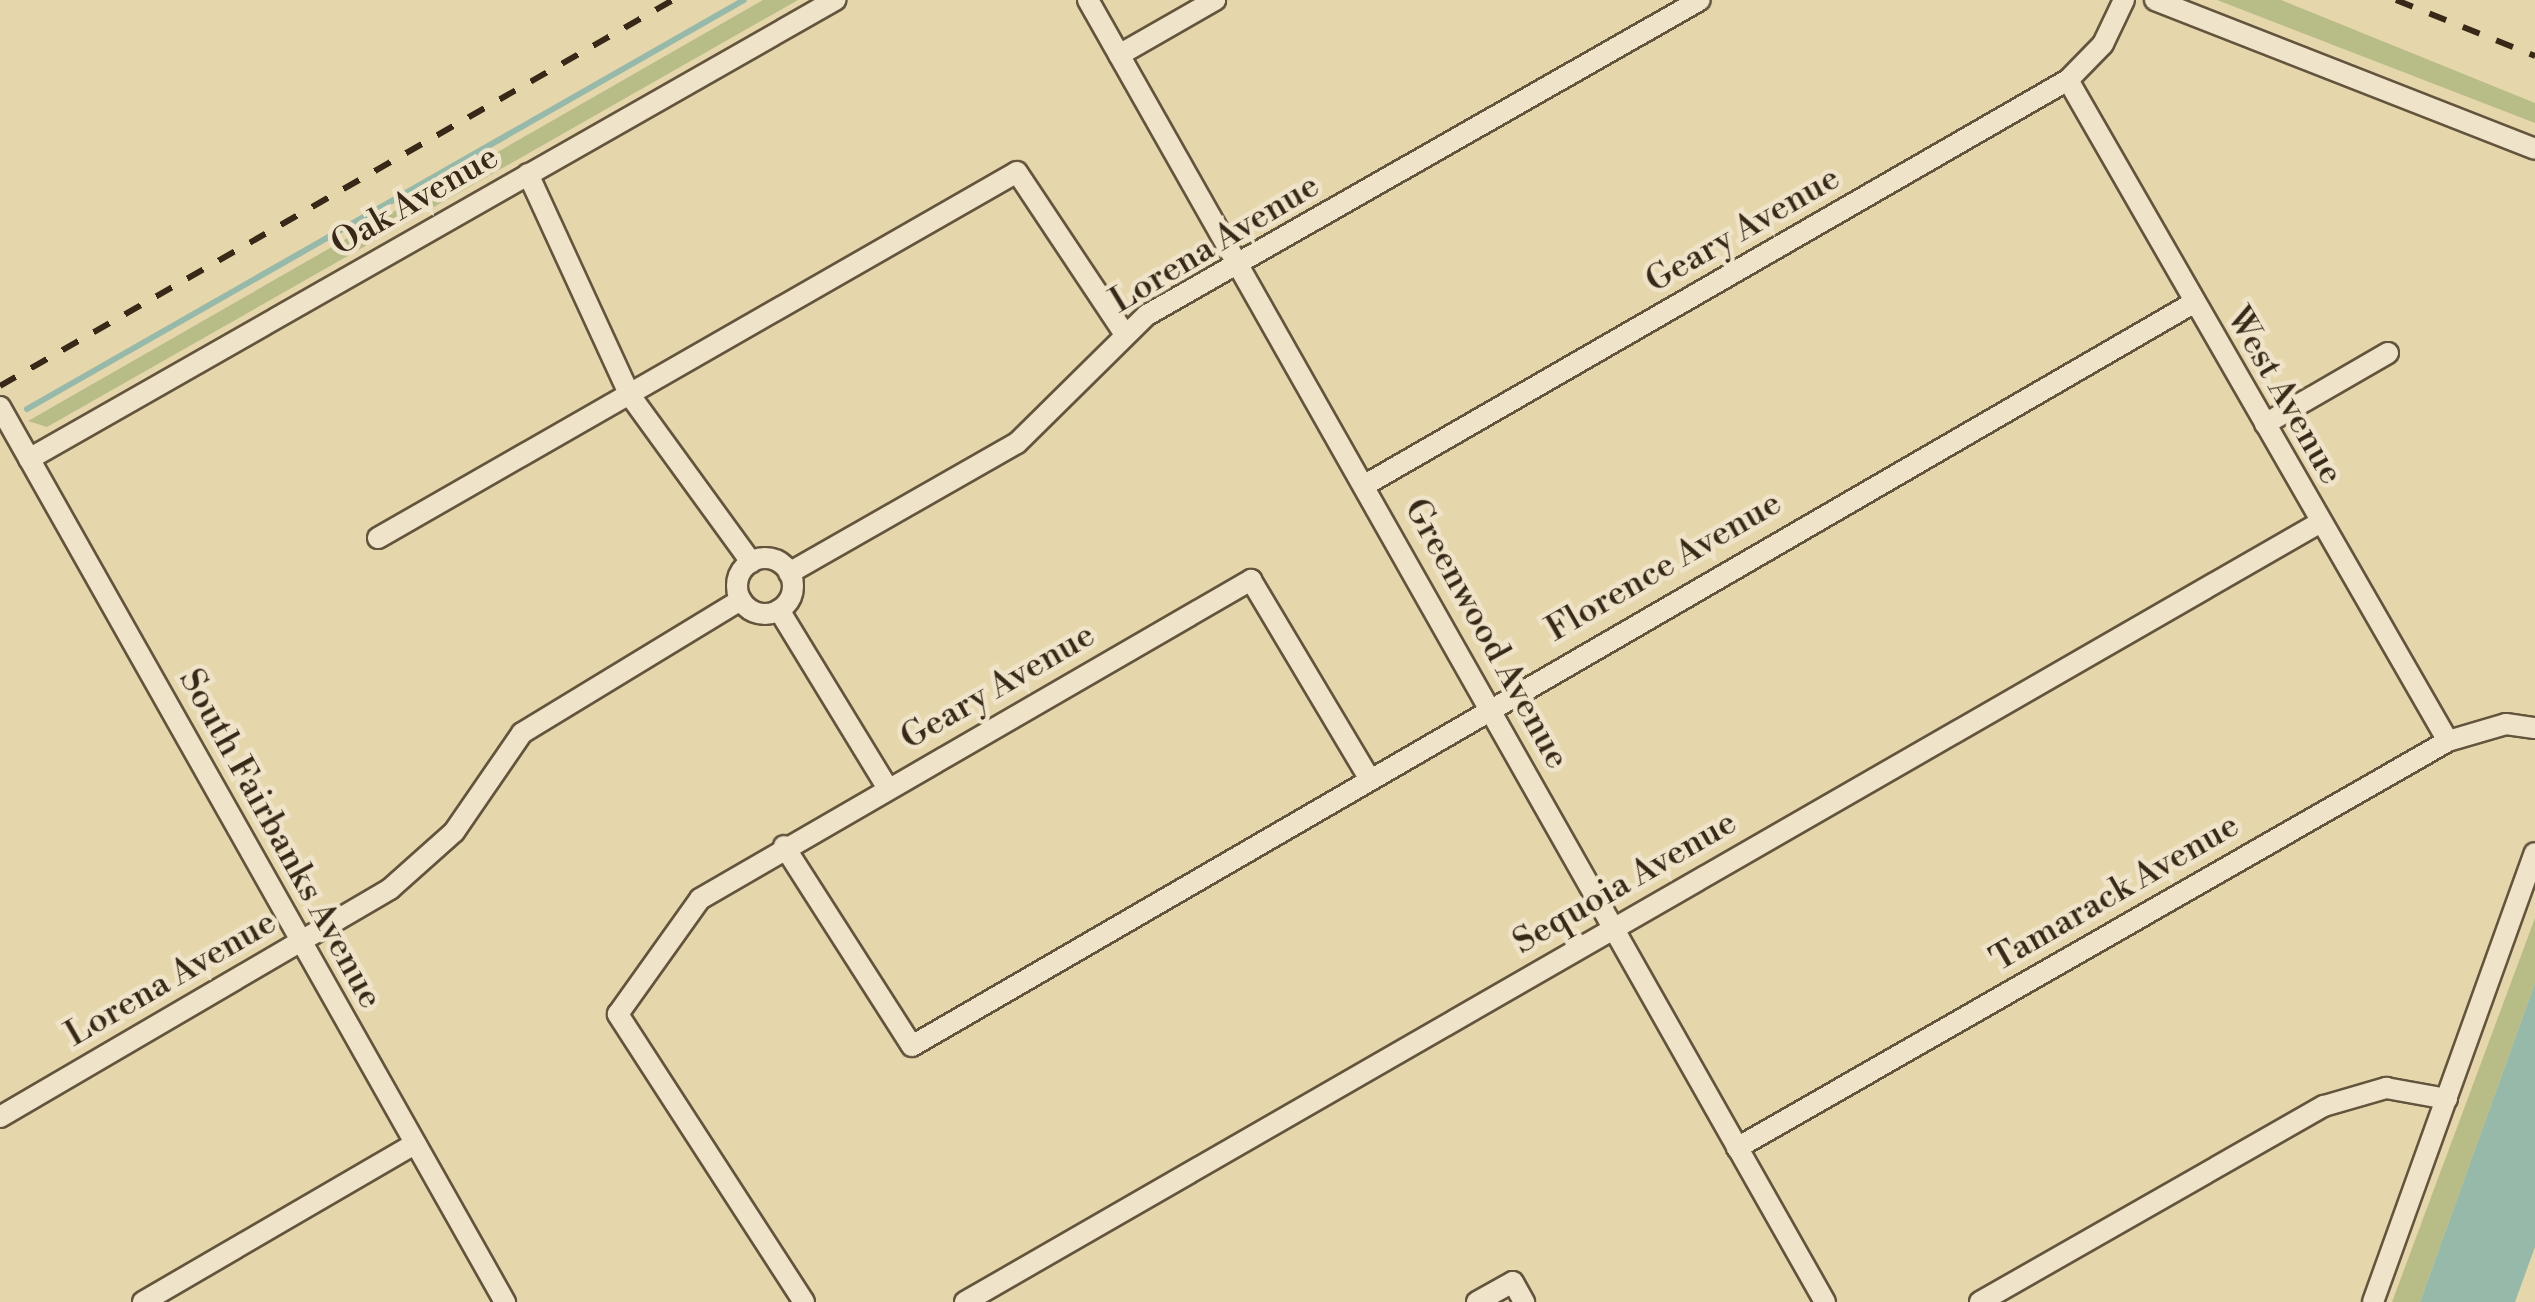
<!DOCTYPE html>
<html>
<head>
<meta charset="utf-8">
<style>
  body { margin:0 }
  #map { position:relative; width:2535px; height:1302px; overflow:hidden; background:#e6d6ac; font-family:"Libre Bodoni",serif }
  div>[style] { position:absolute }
  .green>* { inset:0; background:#b8bd87 }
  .water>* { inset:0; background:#96b9a9 }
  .stream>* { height:6px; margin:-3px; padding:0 3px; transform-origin:3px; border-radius:3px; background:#96b9a9 }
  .roads { filter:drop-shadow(2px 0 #63543d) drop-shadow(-2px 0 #63543d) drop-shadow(0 2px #63543d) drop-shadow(0 -2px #63543d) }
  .minor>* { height:20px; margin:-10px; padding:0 10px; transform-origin:10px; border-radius:10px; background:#efe4c9 }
  .minor>.ring { margin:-10px; padding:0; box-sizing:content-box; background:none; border:20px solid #efe4c9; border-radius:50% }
  .rail>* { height:6px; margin-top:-3px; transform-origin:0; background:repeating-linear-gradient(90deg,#372818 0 18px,transparent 0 36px) }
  span { translate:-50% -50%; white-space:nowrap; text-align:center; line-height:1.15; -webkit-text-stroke:9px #efe4c9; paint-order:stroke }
  .street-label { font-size:35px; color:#372818 }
</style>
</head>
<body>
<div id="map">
  <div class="green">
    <i style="clip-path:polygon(763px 0,798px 0,47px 427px,28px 421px)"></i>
    <i style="clip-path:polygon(2217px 0,2281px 0,2535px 103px,2535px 123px)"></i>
    <i style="clip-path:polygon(2535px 918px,2535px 983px,2420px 1302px,2392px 1302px)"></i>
  </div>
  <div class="water">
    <i style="clip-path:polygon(2535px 983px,2535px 1247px,2515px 1302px,2420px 1302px)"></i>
  </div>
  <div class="stream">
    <i style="left:27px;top:409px;width:825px;rotate:-29.7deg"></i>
  </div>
  <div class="roads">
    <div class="minor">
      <i style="left:1088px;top:0;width:1496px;rotate:60.49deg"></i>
      <i style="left:2155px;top:0;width:408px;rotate:21.4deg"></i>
      <i style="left:1119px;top:55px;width:111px;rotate:-29.8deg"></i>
      <i style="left:2068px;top:80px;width:762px;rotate:60.11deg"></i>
      <i style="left:528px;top:174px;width:242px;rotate:65.3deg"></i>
      <i style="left:629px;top:394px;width:208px;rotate:54deg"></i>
      <i style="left:0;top:407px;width:1028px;rotate:60.57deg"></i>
      <i style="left:2265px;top:424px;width:142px;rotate:-30deg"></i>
      <i style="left:29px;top:459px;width:928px;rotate:-29.66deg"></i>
      <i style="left:1365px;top:485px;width:811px;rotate:-29.95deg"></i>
      <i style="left:2068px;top:80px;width:50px;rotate:-45.8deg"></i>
      <i style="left:2103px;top:44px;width:49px;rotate:-64.5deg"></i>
      <i style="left:378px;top:538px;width:736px;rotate:-29.8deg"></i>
      <i style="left:1017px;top:172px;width:193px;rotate:56.4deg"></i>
      <i class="ring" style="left:737px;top:558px;width:36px;height:36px"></i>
      <i style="left:789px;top:573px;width:262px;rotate:-29.7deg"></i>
      <i style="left:1017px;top:443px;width:182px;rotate:-44.6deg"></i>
      <i style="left:1147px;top:315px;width:636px;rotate:-29.67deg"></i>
      <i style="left:779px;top:610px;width:207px;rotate:58.6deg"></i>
      <i style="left:784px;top:846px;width:237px;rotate:57.4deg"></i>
      <i style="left:912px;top:1046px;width:1481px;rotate:-30.11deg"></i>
      <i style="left:0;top:1117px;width:452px;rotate:-30.3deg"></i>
      <i style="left:390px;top:889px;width:86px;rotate:-41.7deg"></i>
      <i style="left:454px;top:832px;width:120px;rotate:-55.5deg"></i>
      <i style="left:522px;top:733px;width:256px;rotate:-31.3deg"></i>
      <i style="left:1737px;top:1148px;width:819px;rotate:-29.79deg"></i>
      <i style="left:2448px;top:741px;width:60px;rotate:-16.3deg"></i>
      <i style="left:2506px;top:724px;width:29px;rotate:8deg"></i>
      <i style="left:143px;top:1302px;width:315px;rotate:-30.2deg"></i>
      <i style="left:804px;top:1302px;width:343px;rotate:-122.9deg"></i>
      <i style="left:618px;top:1014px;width:141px;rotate:-54.5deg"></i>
      <i style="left:700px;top:899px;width:637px;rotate:-30.07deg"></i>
      <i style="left:1251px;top:580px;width:233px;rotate:59.2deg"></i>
      <i style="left:965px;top:1302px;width:1562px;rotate:-29.91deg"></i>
      <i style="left:1477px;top:1302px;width:41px;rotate:-29.1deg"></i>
      <i style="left:1513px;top:1282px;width:23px;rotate:61deg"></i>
      <i style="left:1980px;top:1302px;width:396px;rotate:-29.7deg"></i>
      <i style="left:2324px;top:1106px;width:65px;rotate:-16.2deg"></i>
      <i style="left:2386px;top:1088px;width:62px;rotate:10.2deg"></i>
      <i style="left:2373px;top:1302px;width:477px;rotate:-70.2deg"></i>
    </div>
  </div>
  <div class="rail">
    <i style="left:2396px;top:0;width:150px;rotate:21.9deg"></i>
    <i style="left:0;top:386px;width:776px;rotate:-29.84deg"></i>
  </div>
  <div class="street-label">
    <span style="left:415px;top:201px;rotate:-30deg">Oak Avenue</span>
    <span style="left:1743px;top:230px;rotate:-30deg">Geary Avenue</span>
    <span style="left:1215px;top:244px;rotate:-31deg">Lorena Avenue</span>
    <span style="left:2284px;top:396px;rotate:60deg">West Avenue</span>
    <span style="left:1664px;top:567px;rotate:-30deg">Florence Avenue</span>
    <span style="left:1486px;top:634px;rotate:61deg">Greenwood Avenue</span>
    <span style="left:998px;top:687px;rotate:-30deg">Geary Avenue</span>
    <span style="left:280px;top:839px;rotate:61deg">South Fairbanks Avenue</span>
    <span style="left:1625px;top:883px;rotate:-30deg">Sequoia Avenue</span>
    <span style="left:2115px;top:893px;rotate:-30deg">Tamarack Avenue</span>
    <span style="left:171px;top:979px;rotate:-30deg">Lorena Avenue</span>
  </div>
</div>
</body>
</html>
